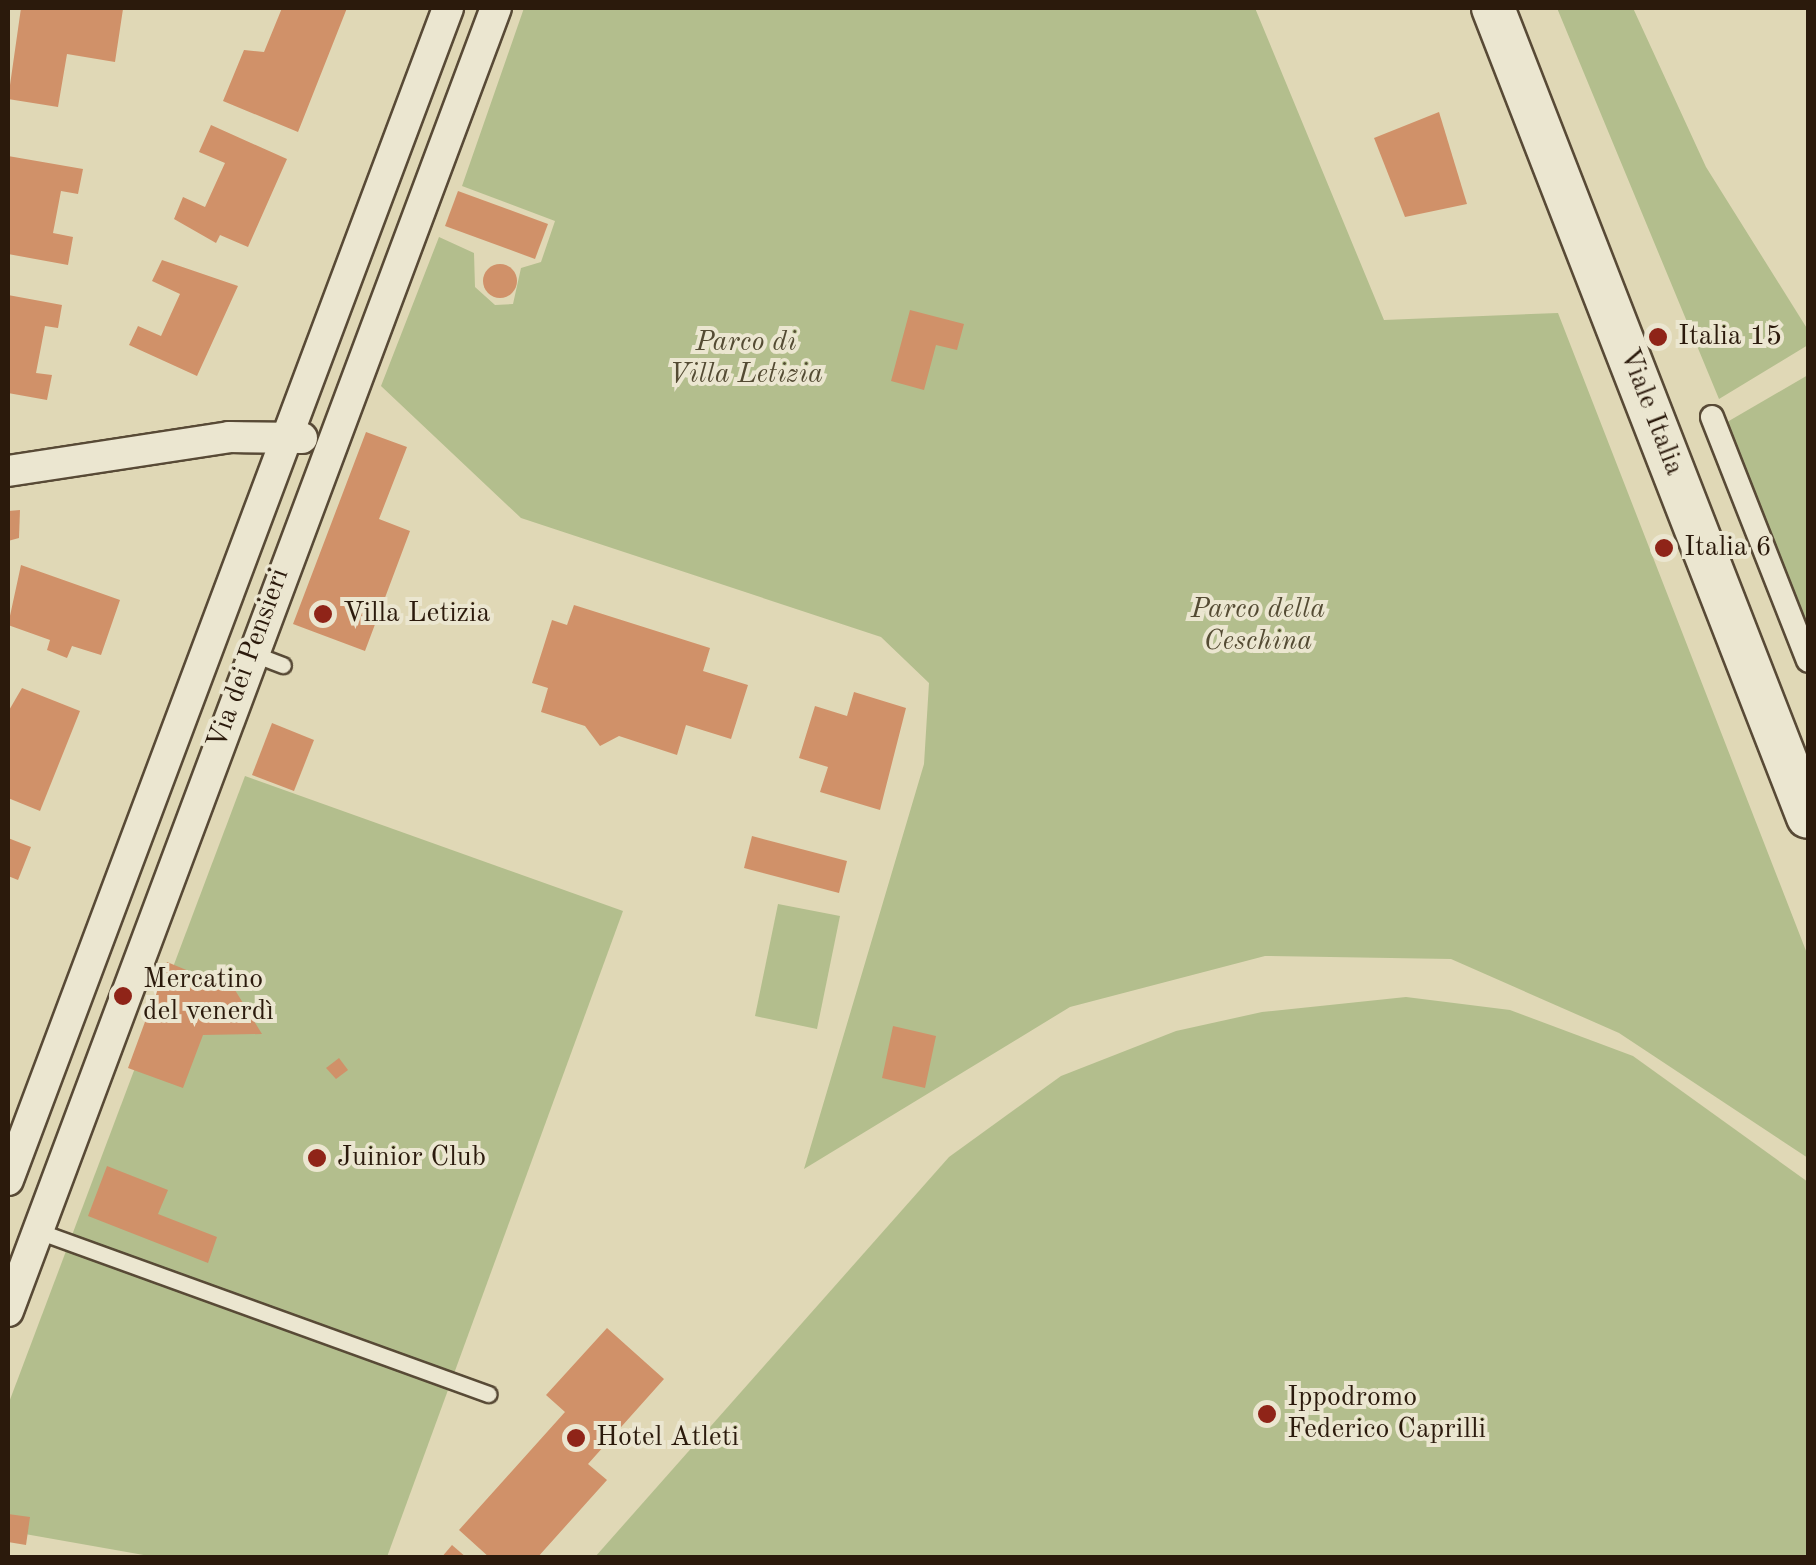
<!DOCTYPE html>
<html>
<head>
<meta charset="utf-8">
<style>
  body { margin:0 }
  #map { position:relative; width:1816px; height:1565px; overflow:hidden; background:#e0d8b6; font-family:"Old Standard TT",serif }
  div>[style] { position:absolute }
  .green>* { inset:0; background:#b3be8d }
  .building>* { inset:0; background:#d09169 }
  .round { border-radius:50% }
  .roads { filter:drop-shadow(2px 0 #584a36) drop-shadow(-2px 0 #584a36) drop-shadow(0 2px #584a36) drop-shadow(0 -2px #584a36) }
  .service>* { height:15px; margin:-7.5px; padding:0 7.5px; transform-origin:7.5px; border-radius:7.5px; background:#ebe6d0 }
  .pedestrian>* { height:22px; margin:-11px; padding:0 11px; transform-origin:11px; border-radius:11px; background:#ebe6d0 }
  .minor>* { height:30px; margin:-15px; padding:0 15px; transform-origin:15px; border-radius:15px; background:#ebe6d0 }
  .secondary>* { height:42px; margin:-21px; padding:0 21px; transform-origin:21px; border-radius:21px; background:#ebe6d0 }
  .dots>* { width:28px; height:28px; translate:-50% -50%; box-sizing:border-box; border:5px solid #ebe6d0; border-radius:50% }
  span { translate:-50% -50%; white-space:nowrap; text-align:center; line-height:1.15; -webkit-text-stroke:8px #ebe6d0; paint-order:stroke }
  .poi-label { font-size:28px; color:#2b1a0c }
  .left { translate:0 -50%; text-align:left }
  .park-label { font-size:28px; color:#544b33; font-style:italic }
  .street-label { font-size:28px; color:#2b1a0c }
  .frame { position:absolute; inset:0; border:10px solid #2b1a0c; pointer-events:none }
</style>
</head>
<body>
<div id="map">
  <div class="green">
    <i style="clip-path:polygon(524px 8px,1255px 8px,1384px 320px,1558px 313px,1808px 956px,1808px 1158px,1619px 1033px,1451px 959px,1265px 956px,1070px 1007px,804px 1169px,924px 764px,929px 683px,881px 637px,521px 518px,381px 386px,439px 237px,474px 253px,475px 287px,495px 305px,513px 304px,521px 268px,541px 262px,555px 221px,462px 186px)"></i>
    <i style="clip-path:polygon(1557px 8px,1633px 8px,1706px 167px,1808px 330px,1808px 345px,1719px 399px)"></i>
    <i style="clip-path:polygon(1808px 375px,1808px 636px,1722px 425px)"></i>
    <i style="clip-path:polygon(245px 776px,623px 911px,387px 1557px,155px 1557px,8px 1531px,8px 1405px)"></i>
    <i style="clip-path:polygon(778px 904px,840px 916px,817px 1029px,755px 1016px)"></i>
    <i style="clip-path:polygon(1406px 997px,1510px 1010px,1633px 1056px,1808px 1182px,1808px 1557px,595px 1557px,949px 1157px,1061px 1076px,1176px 1031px,1262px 1012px)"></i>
  </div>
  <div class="building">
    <i style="clip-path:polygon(21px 8px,123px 9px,115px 62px,67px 54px,58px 107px,8px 99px)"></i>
    <i style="clip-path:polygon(282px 8px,347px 8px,298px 132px,223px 101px,244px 50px,264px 52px)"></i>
    <i style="clip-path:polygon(1439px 112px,1467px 204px,1405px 217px,1374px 138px)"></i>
    <i style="clip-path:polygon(211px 125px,287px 159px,248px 247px,220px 235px,216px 243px,174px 219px,183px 197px,205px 207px,225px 163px,199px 152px)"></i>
    <i style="clip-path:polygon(8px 156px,83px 169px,78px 194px,61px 191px,53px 233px,73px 237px,68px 265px,8px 254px)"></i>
    <i style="clip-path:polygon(458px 191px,548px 224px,535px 259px,445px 226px)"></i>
    <i style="clip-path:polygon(162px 260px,238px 286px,197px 376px,129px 345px,138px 326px,161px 336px,180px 294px,152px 281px)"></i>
    <i class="round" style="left:483px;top:264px;width:34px;height:34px"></i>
    <i style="clip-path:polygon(8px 295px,62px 305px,58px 328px,45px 326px,36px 373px,52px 375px,47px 400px,8px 393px)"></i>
    <i style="clip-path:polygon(910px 310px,964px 324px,957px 350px,936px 345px,924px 390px,891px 381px)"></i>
    <i style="clip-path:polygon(366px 432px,407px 447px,379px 519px,410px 531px,365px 651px,293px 624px)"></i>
    <i style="clip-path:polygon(20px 510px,19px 538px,8px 541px,8px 511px)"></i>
    <i style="clip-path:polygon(21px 565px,120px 600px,101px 655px,72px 646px,67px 658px,47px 650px,50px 640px,8px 625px)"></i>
    <i style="clip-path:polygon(574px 605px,710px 648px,703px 671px,748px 685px,731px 739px,686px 725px,677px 755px,619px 736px,600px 746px,585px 726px,541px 712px,548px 688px,532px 683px,552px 620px,567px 625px)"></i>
    <i style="clip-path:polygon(22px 688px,80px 711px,40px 811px,8px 798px,8px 712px)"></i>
    <i style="clip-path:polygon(854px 692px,906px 708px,880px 810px,820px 792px,828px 767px,799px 758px,815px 706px,847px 716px)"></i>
    <i style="clip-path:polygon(272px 723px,314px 740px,294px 791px,252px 775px)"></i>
    <i style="clip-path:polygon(752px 836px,847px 861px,839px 893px,744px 868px)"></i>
    <i style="clip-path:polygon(8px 838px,31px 847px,18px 880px,8px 876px)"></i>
    <i style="clip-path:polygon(167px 962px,235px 990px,262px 1034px,203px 1035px,183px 1088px,128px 1068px)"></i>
    <i style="clip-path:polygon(893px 1026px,936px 1036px,925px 1088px,882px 1078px)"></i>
    <i style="clip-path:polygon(339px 1058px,348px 1070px,336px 1079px,326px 1068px)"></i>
    <i style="clip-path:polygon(107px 1166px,168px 1190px,158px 1214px,217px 1237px,208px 1263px,88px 1216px)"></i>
    <i style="clip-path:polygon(607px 1328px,664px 1379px,588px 1464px,607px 1480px,537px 1558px,490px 1558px,459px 1530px,565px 1412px,546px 1395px)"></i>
    <i style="clip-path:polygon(8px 1514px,30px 1517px,26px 1545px,8px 1542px)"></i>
    <i style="clip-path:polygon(452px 1545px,467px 1558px,441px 1558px)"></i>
  </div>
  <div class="roads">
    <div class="service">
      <i style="left:251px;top:653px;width:34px;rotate:21deg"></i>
      <i style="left:38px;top:1231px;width:479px;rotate:19.9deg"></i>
    </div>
    <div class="pedestrian">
      <i style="left:1712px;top:417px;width:262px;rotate:68.5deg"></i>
    </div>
    <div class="minor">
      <i style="left:8px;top:471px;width:224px;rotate:-8.7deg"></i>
      <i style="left:229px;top:437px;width:73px;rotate:0.8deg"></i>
      <i style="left:8px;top:1180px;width:1252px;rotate:-69.42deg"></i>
      <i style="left:8px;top:1311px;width:1391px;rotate:-69.47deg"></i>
    </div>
    <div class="secondary">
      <i style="left:1493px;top:8px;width:868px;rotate:68.73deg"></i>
    </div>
  </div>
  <div class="dots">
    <i style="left:1658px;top:337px;background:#8f2418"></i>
    <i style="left:1664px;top:548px;background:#8f2418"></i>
    <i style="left:323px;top:614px;background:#8f2418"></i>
    <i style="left:123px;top:996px;background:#8f2418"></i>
    <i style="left:317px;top:1158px;background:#8f2418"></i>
    <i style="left:1267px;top:1414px;background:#8f2418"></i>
    <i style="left:576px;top:1438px;background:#8f2418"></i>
  </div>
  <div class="poi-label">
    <span class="left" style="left:1678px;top:337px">Italia 15</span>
    <span class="left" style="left:1684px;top:548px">Italia 6</span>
    <span class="left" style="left:343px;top:614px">Villa Letizia</span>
    <span class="left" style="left:143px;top:996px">Mercatino<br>del venerdì</span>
    <span class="left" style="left:337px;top:1158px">Juinior Club</span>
    <span class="left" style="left:1287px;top:1414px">Ippodromo<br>Federico Caprilli</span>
    <span class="left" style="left:596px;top:1438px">Hotel Atleti</span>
  </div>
  <div class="park-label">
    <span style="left:746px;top:359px">Parco di<br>Villa Letizia</span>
    <span style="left:1258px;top:626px">Parco della<br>Ceschina</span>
  </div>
  <div class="street-label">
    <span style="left:1651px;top:412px;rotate:69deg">Viale Italia</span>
    <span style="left:249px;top:659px;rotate:-70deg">Via dei Pensieri</span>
  </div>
  <div class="frame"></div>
</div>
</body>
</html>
